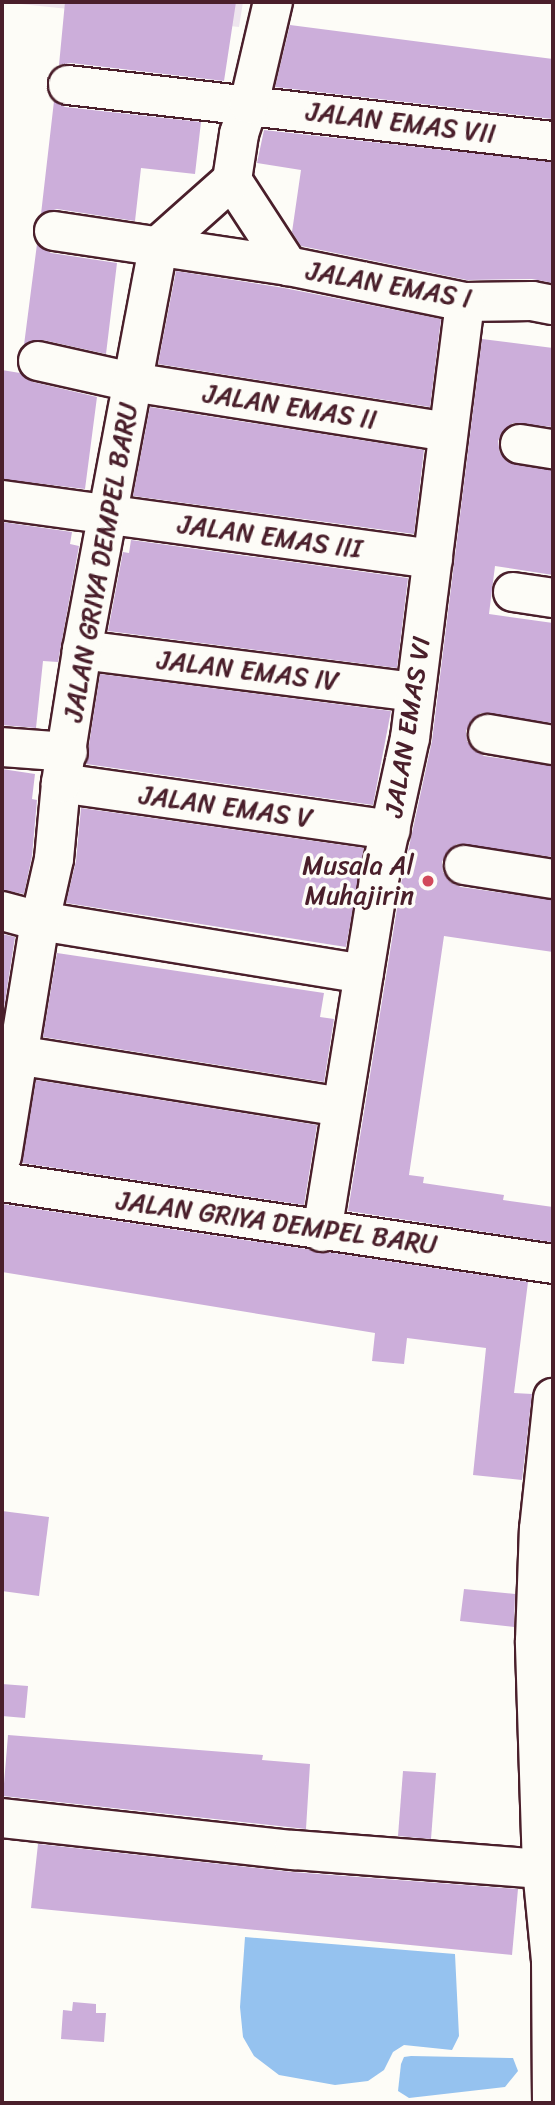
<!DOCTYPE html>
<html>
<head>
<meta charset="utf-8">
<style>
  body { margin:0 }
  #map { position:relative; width:555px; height:2105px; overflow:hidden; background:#fdfcf7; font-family:Sriracha,sans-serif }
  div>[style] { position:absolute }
  .built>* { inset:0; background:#eee5ee }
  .water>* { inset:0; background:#95c2ef }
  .building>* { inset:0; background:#ccaeda }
  .roads { filter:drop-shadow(2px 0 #4a1f2b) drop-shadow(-2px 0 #4a1f2b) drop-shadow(0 2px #4a1f2b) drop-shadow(0 -2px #4a1f2b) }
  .minor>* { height:38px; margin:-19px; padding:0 19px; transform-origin:19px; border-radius:19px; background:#fdfcf7 }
  .dots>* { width:19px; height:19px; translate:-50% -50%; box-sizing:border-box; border:4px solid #fdfcf7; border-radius:50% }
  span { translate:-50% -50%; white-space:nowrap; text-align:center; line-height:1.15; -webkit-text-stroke:7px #fdfcf7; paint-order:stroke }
  .street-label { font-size:26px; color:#4a1f2b }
  .poi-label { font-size:26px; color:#4a1f2b }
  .right { translate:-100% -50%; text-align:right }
  .frame { position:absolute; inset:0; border:4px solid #4a1f2b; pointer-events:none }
</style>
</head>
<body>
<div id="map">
  <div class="built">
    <i style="clip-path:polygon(2px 2px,243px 2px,239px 27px)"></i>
  </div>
  <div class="water">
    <i style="clip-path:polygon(245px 1937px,455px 1954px,459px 2036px,452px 2050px,404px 2045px,393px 2052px,384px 2070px,368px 2081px,335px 2085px,279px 2075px,254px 2056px,243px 2037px,240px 2007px)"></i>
    <i style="clip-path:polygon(411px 2056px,513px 2058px,518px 2071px,505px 2087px,409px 2098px,398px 2091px,401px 2064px,404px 2057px)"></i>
  </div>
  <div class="building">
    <i style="clip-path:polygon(65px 2px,236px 2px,224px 81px,71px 63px,59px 65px)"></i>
    <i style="clip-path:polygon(290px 25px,553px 59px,553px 119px,275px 87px)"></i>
    <i style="clip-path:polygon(54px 101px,65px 107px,201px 122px,195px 174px,141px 168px,135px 221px,57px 209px,41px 214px)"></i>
    <i style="clip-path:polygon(264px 130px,553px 162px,553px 283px,532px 279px,467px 280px,301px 246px,292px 232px,301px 170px,257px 163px)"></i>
    <i style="clip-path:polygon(37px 244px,51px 253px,117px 263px,106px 354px,43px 340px,24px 345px)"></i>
    <i style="clip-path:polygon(176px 271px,284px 288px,441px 319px,430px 407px,158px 364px)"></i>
    <i style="clip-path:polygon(482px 339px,553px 348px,553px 427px,513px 423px,503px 431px,498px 441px,500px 453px,507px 461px,553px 470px,553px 575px,495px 566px,489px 614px,553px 623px,553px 723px,481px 713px,471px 721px,466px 731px,467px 741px,474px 750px,484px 756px,553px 766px,553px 857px,457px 844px,447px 852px,442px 862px,443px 872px,450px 882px,461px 887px,553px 900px,553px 952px,444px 936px,409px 1175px,424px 1177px,423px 1183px,504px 1195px,503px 1200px,553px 1207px,551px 1242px,348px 1211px,401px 884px,432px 741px)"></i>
    <i style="clip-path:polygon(2px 370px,20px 373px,33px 382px,97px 397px,85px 489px,2px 479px)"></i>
    <i style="clip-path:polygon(150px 407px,424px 450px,414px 534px,133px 496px)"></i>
    <i style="clip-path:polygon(2px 522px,72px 532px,70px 544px,79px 546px,58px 662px,43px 661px,36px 728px,2px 725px)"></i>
    <i style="clip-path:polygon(131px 540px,408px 578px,397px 668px,108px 631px,123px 552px,129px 553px)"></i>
    <i style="clip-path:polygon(100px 674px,391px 711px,373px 805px,86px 764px)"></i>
    <i style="clip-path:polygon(2px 769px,35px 774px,32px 799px,37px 800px,32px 856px,24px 894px,2px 890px)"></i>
    <i style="clip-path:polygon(81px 808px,364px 848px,346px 947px,66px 903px,76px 861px)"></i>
    <i style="clip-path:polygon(2px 934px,15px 937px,2px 1021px)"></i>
    <i style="clip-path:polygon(57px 953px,324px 993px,320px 1017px,334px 1019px,324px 1082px,43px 1037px)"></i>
    <i style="clip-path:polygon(36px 1080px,317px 1125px,304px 1205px,22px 1163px)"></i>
    <i style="clip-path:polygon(2px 1204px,528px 1282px,514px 1393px,532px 1394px,522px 1480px,473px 1475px,486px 1348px,407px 1338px,404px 1364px,372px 1361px,375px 1333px,2px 1272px)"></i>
    <i style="clip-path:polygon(2px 1511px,49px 1517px,39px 1596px,2px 1591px)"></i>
    <i style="clip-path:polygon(464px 1589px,515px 1594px,514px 1627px,460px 1621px)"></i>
    <i style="clip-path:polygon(2px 1684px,28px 1686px,25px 1718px,2px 1716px)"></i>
    <i style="clip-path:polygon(8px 1735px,263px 1755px,262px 1760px,310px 1764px,306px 1829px,3px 1796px)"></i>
    <i style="clip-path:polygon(403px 1771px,436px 1773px,431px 1839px,398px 1836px)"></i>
    <i style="clip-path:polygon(38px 1844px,292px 1872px,518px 1889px,512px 1955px,31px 1908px)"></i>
    <i style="clip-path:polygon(73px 2002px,96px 2004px,96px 2013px,106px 2013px,104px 2042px,61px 2039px,63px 2010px,72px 2011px)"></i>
  </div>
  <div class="roads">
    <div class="minor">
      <i style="left:68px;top:85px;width:488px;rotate:6.6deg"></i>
      <i style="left:232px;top:180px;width:103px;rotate:56.9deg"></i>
      <i style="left:54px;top:231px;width:237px;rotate:8.5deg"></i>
      <i style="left:288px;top:266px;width:181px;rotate:11.5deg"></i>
      <i style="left:465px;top:302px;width:67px;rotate:-0.9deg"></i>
      <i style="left:532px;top:301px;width:21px;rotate:11deg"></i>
      <i style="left:38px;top:361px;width:96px;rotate:12.6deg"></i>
      <i style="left:132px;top:382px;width:320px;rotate:9deg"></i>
      <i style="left:520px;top:444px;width:33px;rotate:9deg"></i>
      <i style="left:2px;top:500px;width:435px;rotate:7.8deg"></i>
      <i style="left:513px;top:592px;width:40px;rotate:8.5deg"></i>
      <i style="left:82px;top:650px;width:336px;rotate:7.2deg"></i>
      <i style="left:488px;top:734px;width:66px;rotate:9.6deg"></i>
      <i style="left:2px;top:747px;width:66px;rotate:4.3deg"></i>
      <i style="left:61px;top:783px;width:333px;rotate:8.1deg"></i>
      <i style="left:464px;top:865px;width:90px;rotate:8.9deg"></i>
      <i style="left:2px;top:911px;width:39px;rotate:15deg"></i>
      <i style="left:40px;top:921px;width:328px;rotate:9.3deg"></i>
      <i style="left:17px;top:1055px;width:329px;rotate:9.1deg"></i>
      <i style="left:2px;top:1156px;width:238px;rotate:-80.8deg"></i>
      <i style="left:40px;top:921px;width:64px;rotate:-77.3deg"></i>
      <i style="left:54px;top:859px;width:76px;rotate:-84.7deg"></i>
      <i style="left:61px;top:783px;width:135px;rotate:-81deg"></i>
      <i style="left:82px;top:650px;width:411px;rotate:-79.3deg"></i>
      <i style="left:158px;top:246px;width:99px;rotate:-41.7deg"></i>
      <i style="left:232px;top:180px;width:47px;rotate:-81.3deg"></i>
      <i style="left:239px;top:134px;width:32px;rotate:-72deg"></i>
      <i style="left:249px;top:104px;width:105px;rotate:-76.8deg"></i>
      <i style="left:2px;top:1182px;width:557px;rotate:8.46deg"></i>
      <i style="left:322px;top:1232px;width:357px;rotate:-80.8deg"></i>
      <i style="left:379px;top:880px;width:145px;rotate:-77.7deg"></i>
      <i style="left:410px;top:738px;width:439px;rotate:-82.8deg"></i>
      <i style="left:2px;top:1818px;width:294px;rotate:6.3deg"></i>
      <i style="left:294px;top:1850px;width:249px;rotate:4.4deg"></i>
      <i style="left:552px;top:2103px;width:142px;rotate:-90.4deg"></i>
      <i style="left:551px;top:1961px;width:92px;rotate:-95.6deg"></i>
      <i style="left:542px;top:1869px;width:228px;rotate:-91.8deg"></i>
      <i style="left:535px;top:1641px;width:112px;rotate:-88deg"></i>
      <i style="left:539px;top:1529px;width:132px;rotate:-83.9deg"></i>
    </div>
  </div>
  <div class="dots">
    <i style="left:428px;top:881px;background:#d1495b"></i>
  </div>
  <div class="street-label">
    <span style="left:401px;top:123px;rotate:7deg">JALAN EMAS VII</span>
    <span style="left:389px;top:285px;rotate:10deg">JALAN EMAS I</span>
    <span style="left:290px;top:407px;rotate:9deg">JALAN EMAS II</span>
    <span style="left:270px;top:537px;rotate:8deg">JALAN EMAS III</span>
    <span style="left:101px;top:562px;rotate:-80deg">JALAN GRIYA DEMPEL BARU</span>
    <span style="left:248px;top:671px;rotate:7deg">JALAN EMAS IV</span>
    <span style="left:408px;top:727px;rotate:-81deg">JALAN EMAS VI</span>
    <span style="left:226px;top:807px;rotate:8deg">JALAN EMAS V</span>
    <span style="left:277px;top:1223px;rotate:8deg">JALAN GRIYA DEMPEL BARU</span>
  </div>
  <div class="poi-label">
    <span class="right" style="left:414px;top:881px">Musala Al<br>Muhajirin</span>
  </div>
  <div class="frame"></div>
</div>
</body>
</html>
